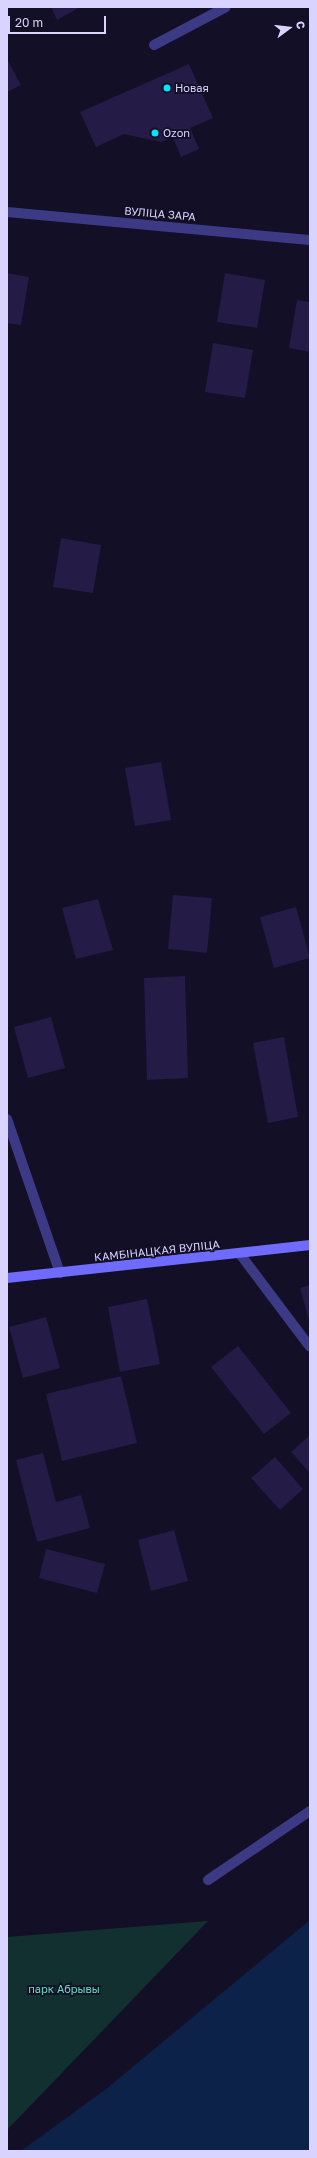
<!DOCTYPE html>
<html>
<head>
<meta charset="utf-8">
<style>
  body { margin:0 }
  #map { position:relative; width:317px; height:2158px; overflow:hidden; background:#130f26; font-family:"Golos Text",sans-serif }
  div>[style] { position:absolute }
  .green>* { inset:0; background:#12302f }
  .water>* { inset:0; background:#0c2248 }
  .building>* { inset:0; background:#241b47 }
  .lane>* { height:10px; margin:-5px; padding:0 5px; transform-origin:5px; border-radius:5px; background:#3d3a85 }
  .street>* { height:10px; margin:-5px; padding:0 5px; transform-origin:5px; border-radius:5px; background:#3d3a85 }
  .secondary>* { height:10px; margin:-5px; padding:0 5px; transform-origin:5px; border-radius:5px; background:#6f6bff }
  .dots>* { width:11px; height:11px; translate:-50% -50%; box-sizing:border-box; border:2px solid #130f26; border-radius:50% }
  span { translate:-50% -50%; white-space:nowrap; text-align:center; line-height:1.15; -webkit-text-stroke:3.5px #130f26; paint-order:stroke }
  .poi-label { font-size:11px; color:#d9d4ff }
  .left { translate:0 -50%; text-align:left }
  .street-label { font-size:11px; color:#d9d4ff }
  .park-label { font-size:11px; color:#5fe0c0 }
  .frame { position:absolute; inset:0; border:8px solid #d9d4ff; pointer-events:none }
  .north { position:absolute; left:269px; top:8px; width:40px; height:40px; -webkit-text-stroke:3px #130f26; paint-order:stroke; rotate:75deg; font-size:11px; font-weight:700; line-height:16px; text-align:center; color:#d9d4ff }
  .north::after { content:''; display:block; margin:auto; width:14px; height:18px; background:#d9d4ff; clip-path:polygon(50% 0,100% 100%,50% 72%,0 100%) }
  .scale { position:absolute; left:8px; top:16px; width:98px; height:18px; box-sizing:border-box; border:2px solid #d9d4ff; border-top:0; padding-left:5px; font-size:12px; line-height:14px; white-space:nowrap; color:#d9d4ff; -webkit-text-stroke:3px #130f26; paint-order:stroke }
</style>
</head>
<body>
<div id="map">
  <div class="green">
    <i style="clip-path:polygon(208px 1921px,7px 2130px,7px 1937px)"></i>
  </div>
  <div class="water">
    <i style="clip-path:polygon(310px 1920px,310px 2151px,21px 2151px,106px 2089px)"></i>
  </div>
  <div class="building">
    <i style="clip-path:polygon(51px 7px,80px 7px,57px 20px)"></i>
    <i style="clip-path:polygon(7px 59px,21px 85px,7px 92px)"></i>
    <i style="clip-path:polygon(189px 64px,213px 118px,190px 128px,199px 149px,181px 157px,173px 137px,161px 142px,124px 134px,96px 147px,80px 112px)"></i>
    <i style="clip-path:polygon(7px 273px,29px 277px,21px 325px,7px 323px)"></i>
    <i style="clip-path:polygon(225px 273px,265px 280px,257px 328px,217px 322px)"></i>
    <i style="clip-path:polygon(297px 300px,310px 302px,310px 352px,289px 348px)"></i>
    <i style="clip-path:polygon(213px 343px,253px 350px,245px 398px,205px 392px)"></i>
    <i style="clip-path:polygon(61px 538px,101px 545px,93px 593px,53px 587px)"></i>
    <i style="clip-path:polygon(161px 762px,171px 820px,135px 826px,125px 768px)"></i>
    <i style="clip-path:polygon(173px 895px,212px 898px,207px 953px,168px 949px)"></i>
    <i style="clip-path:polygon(98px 899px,113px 950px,76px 959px,62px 908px)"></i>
    <i style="clip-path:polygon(296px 907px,310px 958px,274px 968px,260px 917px)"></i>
    <i style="clip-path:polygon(185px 976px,188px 1078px,147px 1080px,144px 978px)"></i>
    <i style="clip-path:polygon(51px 1017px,65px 1068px,28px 1078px,14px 1027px)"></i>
    <i style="clip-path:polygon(284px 1037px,298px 1117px,268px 1123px,253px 1043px)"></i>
    <i style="clip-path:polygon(310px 1285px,310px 1324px,300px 1288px)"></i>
    <i style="clip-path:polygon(147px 1299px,160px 1364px,120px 1372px,108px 1307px)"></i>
    <i style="clip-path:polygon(46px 1317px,60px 1368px,23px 1378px,9px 1327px)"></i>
    <i style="clip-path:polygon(238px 1346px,291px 1413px,264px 1434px,211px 1367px)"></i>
    <i style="clip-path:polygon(121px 1376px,137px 1443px,62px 1461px,46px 1394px)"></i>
    <i style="clip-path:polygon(310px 1435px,310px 1473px,291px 1452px)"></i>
    <i style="clip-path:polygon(43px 1453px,56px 1502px,81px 1495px,90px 1528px,37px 1542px,16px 1460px)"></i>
    <i style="clip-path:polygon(275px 1457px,303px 1489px,280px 1510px,251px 1478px)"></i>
    <i style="clip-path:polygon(174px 1530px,188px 1581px,151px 1591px,138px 1540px)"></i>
    <i style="clip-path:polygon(46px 1549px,105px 1564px,97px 1593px,39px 1578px)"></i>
  </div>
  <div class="lane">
    <i style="left:154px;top:45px;width:81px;rotate:-27.8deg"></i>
    <i style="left:7px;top:1119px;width:163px;rotate:71deg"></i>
  </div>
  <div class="street">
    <i style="left:7px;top:212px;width:304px;rotate:5.3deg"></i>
    <i style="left:240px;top:1254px;width:116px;rotate:53deg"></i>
    <i style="left:208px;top:1880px;width:123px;rotate:-34.1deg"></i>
  </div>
  <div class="secondary">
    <i style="left:7px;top:1278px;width:305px;rotate:-6.2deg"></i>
  </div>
  <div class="dots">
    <i style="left:167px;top:88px;background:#00e5ff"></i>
    <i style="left:155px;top:133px;background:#00e5ff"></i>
  </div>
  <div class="poi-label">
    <span class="left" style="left:175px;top:88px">Новая</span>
    <span class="left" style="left:163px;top:133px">Ozon</span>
  </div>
  <div class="street-label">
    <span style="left:160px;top:214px;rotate:5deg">ВУЛІЦА ЗАРА</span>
    <span style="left:157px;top:1251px;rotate:-6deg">КАМБІНАЦКАЯ ВУЛІЦА</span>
  </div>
  <div class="park-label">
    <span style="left:64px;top:1989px">парк Абрывы</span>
  </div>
  <div class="frame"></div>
  <div class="north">С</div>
  <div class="scale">20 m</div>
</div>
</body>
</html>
